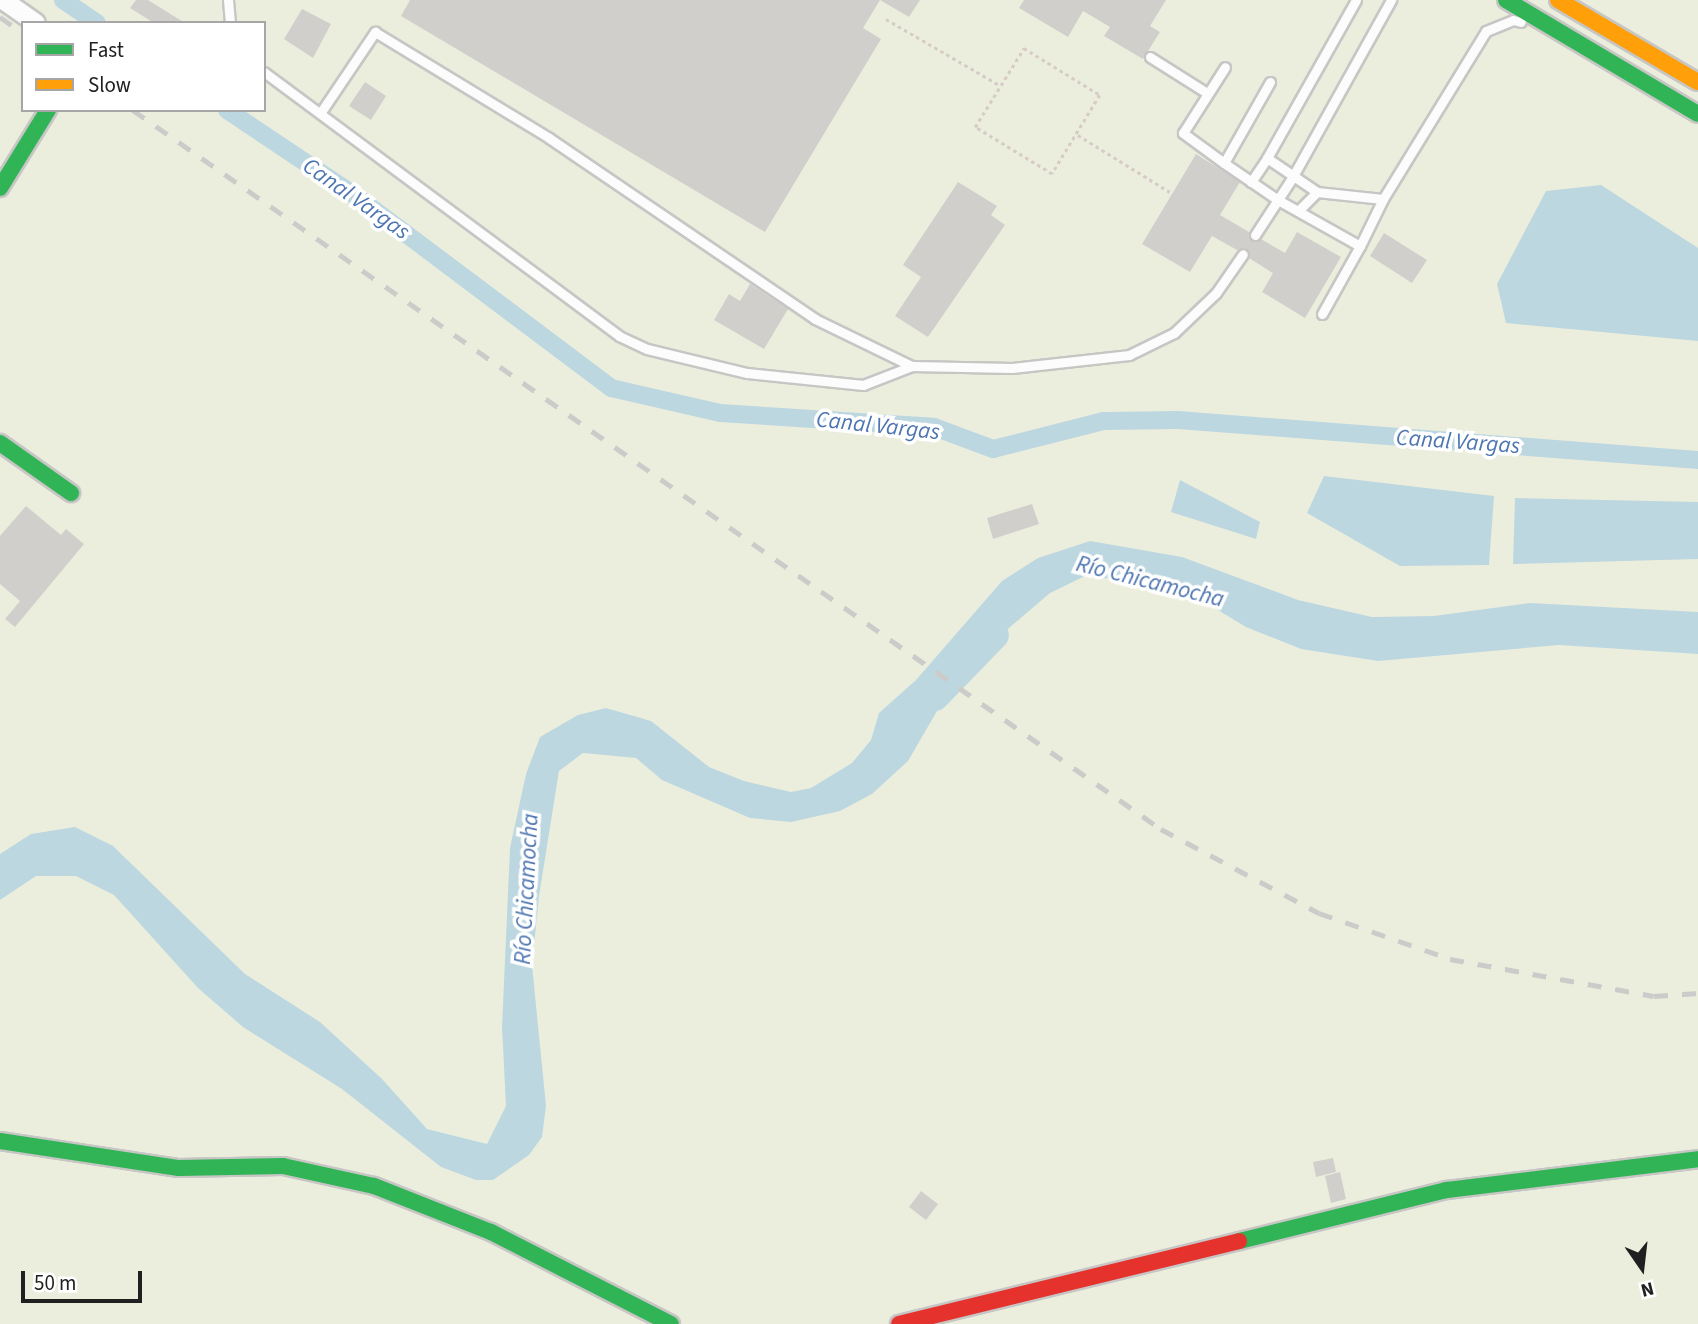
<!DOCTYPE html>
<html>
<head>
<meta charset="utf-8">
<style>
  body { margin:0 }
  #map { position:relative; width:1698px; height:1324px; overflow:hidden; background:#efede9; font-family:"Source Sans 3",sans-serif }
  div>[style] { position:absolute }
  .farmland>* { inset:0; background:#eceedd }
  .water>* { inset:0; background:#bdd7e1 }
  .canal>* { height:18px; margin:-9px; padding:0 9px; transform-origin:9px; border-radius:9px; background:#bdd7e1 }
  .river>* { height:28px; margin:-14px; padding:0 14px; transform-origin:14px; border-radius:14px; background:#bdd7e1 }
  .building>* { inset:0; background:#d1cfcc }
  .path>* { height:2.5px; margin-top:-1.25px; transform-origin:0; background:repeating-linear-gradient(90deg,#d7cbc8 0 3.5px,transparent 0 7px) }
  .roads { filter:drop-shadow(2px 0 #c7c6c5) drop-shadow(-2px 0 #c7c6c5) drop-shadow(0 2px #c7c6c5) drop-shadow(0 -2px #c7c6c5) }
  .lane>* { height:9px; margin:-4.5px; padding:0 4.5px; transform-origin:4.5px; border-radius:4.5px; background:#fdfcfc }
  .street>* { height:18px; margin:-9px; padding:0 9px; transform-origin:9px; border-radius:9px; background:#fdfcfc }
  .fast>* { height:16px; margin:-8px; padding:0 8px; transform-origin:8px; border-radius:8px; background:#30b455 }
  .slow>* { height:16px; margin:-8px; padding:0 8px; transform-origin:8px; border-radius:8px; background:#ff9f0a }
  .jam>* { height:16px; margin:-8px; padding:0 8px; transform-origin:8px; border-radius:8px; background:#e5322d }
  .rail>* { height:4.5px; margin-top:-2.25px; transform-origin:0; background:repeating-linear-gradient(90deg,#cbcbca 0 14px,transparent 0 28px) }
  span { translate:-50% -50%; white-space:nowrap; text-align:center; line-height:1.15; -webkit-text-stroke:7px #fff; paint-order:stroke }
  .water-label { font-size:23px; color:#4d75b0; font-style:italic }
  .legend { position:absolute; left:21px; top:21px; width:245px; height:91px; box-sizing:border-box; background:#fff; border:2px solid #a6a6a6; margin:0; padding:9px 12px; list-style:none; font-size:21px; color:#202020 }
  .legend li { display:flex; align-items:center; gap:14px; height:35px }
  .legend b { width:35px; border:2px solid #a6a6a6 }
  .north { position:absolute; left:1607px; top:1233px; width:70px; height:70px; -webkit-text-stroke:5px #fff; paint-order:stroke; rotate:166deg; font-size:19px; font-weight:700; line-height:28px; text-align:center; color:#202020 }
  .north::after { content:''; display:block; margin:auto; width:24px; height:32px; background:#202020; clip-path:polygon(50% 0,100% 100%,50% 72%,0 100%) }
  .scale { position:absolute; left:21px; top:1271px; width:121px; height:32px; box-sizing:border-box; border:4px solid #202020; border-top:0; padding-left:9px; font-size:21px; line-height:24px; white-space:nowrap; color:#202020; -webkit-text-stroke:5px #fff; paint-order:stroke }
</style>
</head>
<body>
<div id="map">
  <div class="farmland">
    <i style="clip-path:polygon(evenodd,0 0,1698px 0,1698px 1324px,0 1324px,0 0,23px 23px,264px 23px,264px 110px,23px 110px,23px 23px)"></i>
  </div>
  <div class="water">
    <i style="clip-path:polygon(1601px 185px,1698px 248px,1698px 341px,1506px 323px,1497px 284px,1546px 191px)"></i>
    <i style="clip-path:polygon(1324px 476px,1494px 496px,1489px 565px,1400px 566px,1307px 513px)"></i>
    <i style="clip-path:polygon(1180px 480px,1260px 522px,1256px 539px,1171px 512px)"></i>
    <i style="clip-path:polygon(1515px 498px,1698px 502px,1698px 559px,1513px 564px)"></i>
    <i style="clip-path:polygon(1090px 541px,1182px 557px,1298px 600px,1372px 617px,1434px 616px,1530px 603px,1698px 612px,1698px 654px,1559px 645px,1378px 661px,1301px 649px,1246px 627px,1188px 592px,1150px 591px,1115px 579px,1085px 576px,1050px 593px,962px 668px,908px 761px,872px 794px,840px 811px,791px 822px,750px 818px,662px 780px,636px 758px,583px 753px,559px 771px,539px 896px,532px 965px,546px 1106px,542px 1137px,529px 1155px,493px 1180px,476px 1180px,441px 1167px,342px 1089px,243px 1027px,198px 988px,114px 895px,76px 876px,36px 876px,0 900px,0 854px,31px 834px,75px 827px,113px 846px,245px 974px,320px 1022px,382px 1079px,427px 1129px,487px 1144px,506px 1106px,502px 1027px,510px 848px,526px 774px,540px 737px,578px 715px,606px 708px,651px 721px,709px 767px,744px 781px,791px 792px,811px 788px,852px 763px,871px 740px,879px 713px,916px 680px,1002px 581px,1038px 558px)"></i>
  </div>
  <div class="canal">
    <i style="left:63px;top:0;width:41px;rotate:34.1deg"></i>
    <i style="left:227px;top:110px;width:156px;rotate:33.8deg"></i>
    <i style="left:357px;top:197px;width:318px;rotate:36.9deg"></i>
    <i style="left:611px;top:388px;width:112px;rotate:12.9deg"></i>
    <i style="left:720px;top:413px;width:214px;rotate:3.7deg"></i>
    <i style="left:934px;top:427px;width:63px;rotate:20.4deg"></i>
    <i style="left:993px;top:449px;width:114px;rotate:-14.2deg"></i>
    <i style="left:1104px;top:421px;width:74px;rotate:-0.8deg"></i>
    <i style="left:1178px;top:420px;width:522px;rotate:4.4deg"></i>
  </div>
  <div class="river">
    <i style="left:935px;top:697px;width:86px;rotate:-45.9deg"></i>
  </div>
  <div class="building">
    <i style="clip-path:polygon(136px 0,148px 0,185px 23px,154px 23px,130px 8px)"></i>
    <i style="clip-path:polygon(410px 0,880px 0,863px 28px,881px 39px,765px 232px,401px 16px)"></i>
    <i style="clip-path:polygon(880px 0,920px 0,909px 17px)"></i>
    <i style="clip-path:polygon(1024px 0,1166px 0,1150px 26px,1160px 32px,1143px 59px,1104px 36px,1110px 27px,1083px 11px,1068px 37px,1019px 8px)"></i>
    <i style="clip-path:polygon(302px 9px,331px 24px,313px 58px,284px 39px)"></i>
    <i style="clip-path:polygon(365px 82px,386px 96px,371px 120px,349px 106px)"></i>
    <i style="clip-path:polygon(1196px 154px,1240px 182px,1220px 215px,1249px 232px,1251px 240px,1261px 239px,1285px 253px,1297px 232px,1341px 257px,1305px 318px,1262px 292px,1273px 273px,1249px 258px,1246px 248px,1237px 250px,1212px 236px,1190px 272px,1142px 244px)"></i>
    <i style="clip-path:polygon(958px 182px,997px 206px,991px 215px,1005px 225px,928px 337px,895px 316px,921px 277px,903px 265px)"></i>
    <i style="clip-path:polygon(1384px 233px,1427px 260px,1412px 283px,1370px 256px)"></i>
    <i style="clip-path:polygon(750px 284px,788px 309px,764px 349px,714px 320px,729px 294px,740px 301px)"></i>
    <i style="clip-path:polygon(1032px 504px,1039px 524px,993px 539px,987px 518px)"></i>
    <i style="clip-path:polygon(26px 506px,61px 535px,66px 529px,84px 544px,15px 627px,5px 619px,20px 601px,0 584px,0 536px)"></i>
    <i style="clip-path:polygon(1333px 1158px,1336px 1172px,1316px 1177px,1313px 1162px)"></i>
    <i style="clip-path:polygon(1340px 1172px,1346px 1199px,1331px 1203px,1325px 1176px)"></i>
    <i style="clip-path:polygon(921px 1191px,938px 1204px,926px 1220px,909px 1207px)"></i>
  </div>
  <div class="path">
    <i style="left:886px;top:19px;width:133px;rotate:30.2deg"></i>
    <i style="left:1024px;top:48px;width:89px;rotate:31.7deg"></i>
    <i style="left:1100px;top:95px;width:92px;rotate:121.3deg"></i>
    <i style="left:1052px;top:174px;width:90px;rotate:-148.6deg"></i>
    <i style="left:975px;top:127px;width:93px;rotate:-58.2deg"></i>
    <i style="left:1078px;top:135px;width:108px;rotate:31.8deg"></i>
  </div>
  <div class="roads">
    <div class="lane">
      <i style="left:228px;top:0;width:23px;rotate:85deg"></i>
      <i style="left:1356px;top:0;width:181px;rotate:119.4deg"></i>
      <i style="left:1267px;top:158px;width:60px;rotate:34.2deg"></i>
      <i style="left:1317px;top:192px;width:66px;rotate:6.1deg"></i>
      <i style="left:1383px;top:199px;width:197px;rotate:-58.5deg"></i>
      <i style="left:1486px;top:31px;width:29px;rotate:-22deg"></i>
      <i style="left:1513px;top:20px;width:8px;rotate:14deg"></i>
      <i style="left:1150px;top:57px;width:67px;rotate:32.3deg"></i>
      <i style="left:264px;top:72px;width:442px;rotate:36.6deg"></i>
      <i style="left:619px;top:336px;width:31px;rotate:25deg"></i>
      <i style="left:647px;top:349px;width:103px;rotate:13.5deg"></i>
      <i style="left:747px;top:373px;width:117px;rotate:5.9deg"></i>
      <i style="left:863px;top:385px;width:53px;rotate:-21.2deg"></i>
      <i style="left:1270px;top:82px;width:93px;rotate:119.6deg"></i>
      <i style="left:1224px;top:163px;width:65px;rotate:34.4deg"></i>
      <i style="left:1278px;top:200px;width:94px;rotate:29.3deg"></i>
      <i style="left:1360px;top:246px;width:52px;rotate:-63.9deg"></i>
      <i style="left:321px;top:112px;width:97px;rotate:-56deg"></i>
      <i style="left:375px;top:32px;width:204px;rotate:31.3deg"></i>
      <i style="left:549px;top:138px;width:322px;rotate:34.2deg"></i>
      <i style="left:815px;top:319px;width:108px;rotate:25.9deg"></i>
      <i style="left:912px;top:366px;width:100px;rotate:1.1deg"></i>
      <i style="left:1012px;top:368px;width:118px;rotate:-6.3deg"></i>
      <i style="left:1129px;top:355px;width:50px;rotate:-26.1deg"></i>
      <i style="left:1174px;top:333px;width:58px;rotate:-43.6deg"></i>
      <i style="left:1216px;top:293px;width:47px;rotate:-55.3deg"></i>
      <i style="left:1224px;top:163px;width:51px;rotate:-143.8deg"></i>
      <i style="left:1183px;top:133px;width:78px;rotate:-57.5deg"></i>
      <i style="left:1251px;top:182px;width:29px;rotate:-56deg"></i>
      <i style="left:1298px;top:211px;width:27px;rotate:-45deg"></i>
      <i style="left:1255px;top:235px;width:68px;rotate:-57deg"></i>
      <i style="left:1292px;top:178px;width:204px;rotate:-60.9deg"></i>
      <i style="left:1322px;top:314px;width:78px;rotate:-60.8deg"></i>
    </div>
    <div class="street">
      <i style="left:3px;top:0;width:40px;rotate:34.9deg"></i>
    </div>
    <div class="fast">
      <i style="left:1506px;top:0;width:223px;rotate:30.7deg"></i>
      <i style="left:0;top:188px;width:92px;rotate:-58.4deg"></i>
      <i style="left:0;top:443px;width:87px;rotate:35.2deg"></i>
      <i style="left:0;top:1141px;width:181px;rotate:8.6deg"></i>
      <i style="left:179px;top:1168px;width:104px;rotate:-1.1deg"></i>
      <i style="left:283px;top:1166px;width:93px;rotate:12.4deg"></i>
      <i style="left:374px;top:1186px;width:126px;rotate:21.5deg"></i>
      <i style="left:491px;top:1232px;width:202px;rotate:27.1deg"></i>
      <i style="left:1239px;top:1241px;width:214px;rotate:-13.8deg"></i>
      <i style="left:1447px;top:1190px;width:253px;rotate:-7deg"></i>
    </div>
    <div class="slow">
      <i style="left:1558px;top:0;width:162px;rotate:30.4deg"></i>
    </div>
    <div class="jam">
      <i style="left:899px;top:1324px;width:350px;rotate:-13.7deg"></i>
    </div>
  </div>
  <div class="rail">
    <i style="left:0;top:17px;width:28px;rotate:35deg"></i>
    <i style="left:133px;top:110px;width:1254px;rotate:34.97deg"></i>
    <i style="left:1161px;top:829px;width:179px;rotate:28deg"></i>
    <i style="left:1319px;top:913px;width:139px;rotate:19.3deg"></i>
    <i style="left:1450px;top:959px;width:207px;rotate:10.3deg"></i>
    <i style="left:1654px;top:996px;width:44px;rotate:-3.9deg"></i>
  </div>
  <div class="water-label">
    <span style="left:356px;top:199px;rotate:35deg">Canal Vargas</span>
    <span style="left:878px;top:426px;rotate:6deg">Canal Vargas</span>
    <span style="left:1458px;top:442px;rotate:4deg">Canal Vargas</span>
    <span style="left:1150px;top:582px;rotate:14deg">Río Chicamocha</span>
    <span style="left:527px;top:889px;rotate:-87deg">Río Chicamocha</span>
  </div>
  <ul class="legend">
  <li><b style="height:9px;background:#30b455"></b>Fast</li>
  <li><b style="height:9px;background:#ff9f0a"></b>Slow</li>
  </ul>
  <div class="north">N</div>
  <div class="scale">50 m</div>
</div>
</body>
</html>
